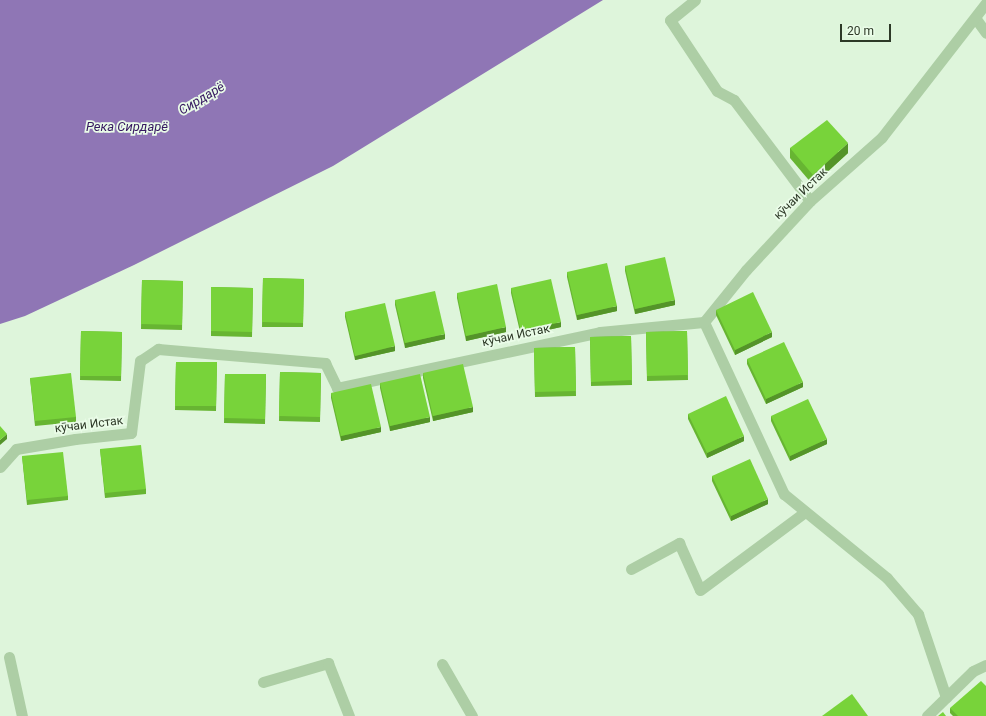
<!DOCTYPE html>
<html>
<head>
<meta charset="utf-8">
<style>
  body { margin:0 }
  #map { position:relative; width:986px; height:716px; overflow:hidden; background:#def5db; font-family:Roboto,sans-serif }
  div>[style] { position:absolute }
  .water>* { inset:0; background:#8f76b5 }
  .minor>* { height:11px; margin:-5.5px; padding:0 5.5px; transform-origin:5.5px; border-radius:5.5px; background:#adcea5 }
  .wall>* { inset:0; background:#67b532 }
  .shaded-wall>* { inset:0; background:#549429 }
  .building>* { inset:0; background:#78d33a }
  span { translate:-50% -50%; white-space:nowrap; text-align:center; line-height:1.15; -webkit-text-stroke:3.5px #eafce8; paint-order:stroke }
  .street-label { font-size:12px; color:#2d3927 }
  .water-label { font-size:13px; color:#361860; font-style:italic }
  .scale { position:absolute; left:840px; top:24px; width:51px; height:18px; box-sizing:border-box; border:2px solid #2d3927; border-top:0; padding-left:5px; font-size:12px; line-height:14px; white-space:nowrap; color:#2d3927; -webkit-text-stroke:3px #eafce8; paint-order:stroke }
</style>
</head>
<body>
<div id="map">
  <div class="water">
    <i style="clip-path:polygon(0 0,603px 0,333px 166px,134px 265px,25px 316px,0 324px)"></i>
  </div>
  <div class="minor">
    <i style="left:695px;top:0;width:32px;rotate:141deg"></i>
    <i style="left:670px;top:20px;width:85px;rotate:56.5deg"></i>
    <i style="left:717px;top:91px;width:19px;rotate:28deg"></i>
    <i style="left:734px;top:100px;width:126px;rotate:53deg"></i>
    <i style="left:976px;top:19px;width:17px;rotate:54deg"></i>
    <i style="left:704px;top:322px;width:190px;rotate:65.1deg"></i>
    <i style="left:784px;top:494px;width:133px;rotate:39.2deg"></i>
    <i style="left:887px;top:578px;width:48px;rotate:49.3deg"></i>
    <i style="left:918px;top:614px;width:88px;rotate:71.4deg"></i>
    <i style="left:0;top:467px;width:24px;rotate:-48deg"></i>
    <i style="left:16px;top:449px;width:60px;rotate:-9.6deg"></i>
    <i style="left:75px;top:439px;width:56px;rotate:-6.1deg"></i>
    <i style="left:131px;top:433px;width:73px;rotate:-82.9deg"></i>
    <i style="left:140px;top:361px;width:22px;rotate:-34deg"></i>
    <i style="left:158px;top:349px;width:168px;rotate:4.8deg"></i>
    <i style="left:325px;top:363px;width:28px;rotate:64deg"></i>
    <i style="left:337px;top:388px;width:269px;rotate:-12deg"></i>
    <i style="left:600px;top:332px;width:104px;rotate:-5.5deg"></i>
    <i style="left:704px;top:322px;width:67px;rotate:-51.1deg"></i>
    <i style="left:746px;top:270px;width:94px;rotate:-47.2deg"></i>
    <i style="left:810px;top:201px;width:96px;rotate:-41.6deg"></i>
    <i style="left:882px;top:137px;width:170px;rotate:-52.2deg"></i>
    <i style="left:631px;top:569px;width:55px;rotate:-28.4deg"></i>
    <i style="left:679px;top:543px;width:51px;rotate:65.9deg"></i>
    <i style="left:700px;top:590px;width:131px;rotate:-36.6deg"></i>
    <i style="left:9px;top:657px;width:60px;rotate:77.6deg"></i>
    <i style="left:442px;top:664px;width:60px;rotate:60deg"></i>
    <i style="left:263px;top:682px;width:68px;rotate:-16.3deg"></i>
    <i style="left:328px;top:663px;width:57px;rotate:68.4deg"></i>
    <i style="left:927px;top:716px;width:64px;rotate:-44.4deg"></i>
    <i style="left:973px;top:671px;width:14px;rotate:-25deg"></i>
  </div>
  <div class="wall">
    <i style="clip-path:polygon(790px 148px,848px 153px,813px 185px,790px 158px)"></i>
    <i style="clip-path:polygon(625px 266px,675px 305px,635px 314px,625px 271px)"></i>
    <i style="clip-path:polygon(567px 272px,617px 311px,577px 320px,567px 277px)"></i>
    <i style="clip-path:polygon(263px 278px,304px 279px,303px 327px,262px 327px)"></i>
    <i style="clip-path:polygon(142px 280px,183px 281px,182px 330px,141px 329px)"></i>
    <i style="clip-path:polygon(211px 287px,253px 288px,252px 337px,211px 336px)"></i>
    <i style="clip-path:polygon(511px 288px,561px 327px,521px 336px,511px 293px)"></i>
    <i style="clip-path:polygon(457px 293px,506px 332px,466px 341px,457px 298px)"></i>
    <i style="clip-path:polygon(395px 300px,445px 339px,405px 348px,395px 305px)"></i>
    <i style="clip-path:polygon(716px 310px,772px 337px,735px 355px,716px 315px)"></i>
    <i style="clip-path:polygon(345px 312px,395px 351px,355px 360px,345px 317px)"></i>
    <i style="clip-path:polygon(81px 331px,122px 332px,121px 381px,80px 380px)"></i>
    <i style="clip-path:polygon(687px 331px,688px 380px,647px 381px,646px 332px)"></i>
    <i style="clip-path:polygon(631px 336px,632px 385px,591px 386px,590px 337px)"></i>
    <i style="clip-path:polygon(575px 347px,576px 396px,535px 397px,534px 348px)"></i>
    <i style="clip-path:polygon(747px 359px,803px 387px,766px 404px,747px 364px)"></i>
    <i style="clip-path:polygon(176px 362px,217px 362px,216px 411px,175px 410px)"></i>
    <i style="clip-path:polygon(280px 372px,321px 373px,320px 422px,279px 421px)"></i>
    <i style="clip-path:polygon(423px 373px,473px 412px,433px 421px,423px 378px)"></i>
    <i style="clip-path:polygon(225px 374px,266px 374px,265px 424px,224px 423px)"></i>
    <i style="clip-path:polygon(30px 378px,76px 417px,76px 422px,35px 426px)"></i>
    <i style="clip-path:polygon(380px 383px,430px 422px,390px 431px,380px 388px)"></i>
    <i style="clip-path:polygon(331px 393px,381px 432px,341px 441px,331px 398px)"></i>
    <i style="clip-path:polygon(688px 414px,744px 441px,707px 458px,688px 419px)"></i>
    <i style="clip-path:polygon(771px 416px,827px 444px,790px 461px,771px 421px)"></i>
    <i style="clip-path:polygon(100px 449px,146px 489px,146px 494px,105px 498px)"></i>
    <i style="clip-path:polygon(22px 456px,68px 496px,68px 500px,27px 505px)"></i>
    <i style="clip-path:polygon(712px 476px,768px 504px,731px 521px,712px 481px)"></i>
    <i style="clip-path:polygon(950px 708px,986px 716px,953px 716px,950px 713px)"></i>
  </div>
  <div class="shaded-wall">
    <i style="clip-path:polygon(848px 143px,848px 153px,813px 185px,813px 175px)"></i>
    <i style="clip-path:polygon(675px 300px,675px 305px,635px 314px,635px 309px)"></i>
    <i style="clip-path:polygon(617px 306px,617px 311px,577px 320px,577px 315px)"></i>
    <i style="clip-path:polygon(561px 322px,561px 327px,521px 336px,521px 331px)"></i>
    <i style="clip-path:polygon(506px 327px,506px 332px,466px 341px,466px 336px)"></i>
    <i style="clip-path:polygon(772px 332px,772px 337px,735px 355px,735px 350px)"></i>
    <i style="clip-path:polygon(445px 334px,445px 339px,405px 348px,405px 343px)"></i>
    <i style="clip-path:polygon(395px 346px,395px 351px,355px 360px,355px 356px)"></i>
    <i style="clip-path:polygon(803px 382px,803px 387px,766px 404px,766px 399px)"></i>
    <i style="clip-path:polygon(473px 407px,473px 412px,433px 421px,433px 416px)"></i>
    <i style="clip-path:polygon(430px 417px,430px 422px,390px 431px,390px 426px)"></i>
    <i style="clip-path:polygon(381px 427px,381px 432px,341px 441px,341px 436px)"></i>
    <i style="clip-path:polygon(7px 434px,7px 439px,0 445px,0 440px)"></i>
    <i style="clip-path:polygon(744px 436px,744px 441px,707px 458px,707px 453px)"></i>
    <i style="clip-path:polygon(827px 439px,827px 444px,790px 461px,790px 456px)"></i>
    <i style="clip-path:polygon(768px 499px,768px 504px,731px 521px,731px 516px)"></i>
  </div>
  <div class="building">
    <i style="clip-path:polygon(827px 120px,848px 143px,813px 175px,790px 148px)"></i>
    <i style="clip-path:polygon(665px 257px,675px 300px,635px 309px,625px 266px)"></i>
    <i style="clip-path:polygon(607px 263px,617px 306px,577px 315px,567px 272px)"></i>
    <i style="clip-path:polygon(263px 278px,304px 279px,303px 323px,262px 322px)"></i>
    <i style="clip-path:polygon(551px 279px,561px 322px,521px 331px,511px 288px)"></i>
    <i style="clip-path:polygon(142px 280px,183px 281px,182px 325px,141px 324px)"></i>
    <i style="clip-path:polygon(497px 284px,506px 327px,466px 336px,457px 293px)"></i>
    <i style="clip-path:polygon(211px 287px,253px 288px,252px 332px,211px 331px)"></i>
    <i style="clip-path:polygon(435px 291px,445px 334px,405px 343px,395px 300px)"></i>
    <i style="clip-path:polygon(753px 292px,772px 332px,735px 350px,716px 310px)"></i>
    <i style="clip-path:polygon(385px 303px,395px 346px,355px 356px,345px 312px)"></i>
    <i style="clip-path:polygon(81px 331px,122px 332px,121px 376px,80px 376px)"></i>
    <i style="clip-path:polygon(687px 331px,688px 375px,647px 376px,646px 332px)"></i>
    <i style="clip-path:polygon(631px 336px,632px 380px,591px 382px,590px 337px)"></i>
    <i style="clip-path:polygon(784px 342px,803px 382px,766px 399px,747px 359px)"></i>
    <i style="clip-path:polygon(575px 347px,576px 391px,535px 392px,534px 348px)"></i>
    <i style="clip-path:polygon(176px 362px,217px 362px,216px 406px,175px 406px)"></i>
    <i style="clip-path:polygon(463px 364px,473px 407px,433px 416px,423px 373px)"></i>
    <i style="clip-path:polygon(280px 372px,321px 373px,320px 417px,279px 416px)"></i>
    <i style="clip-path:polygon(71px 373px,76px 417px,35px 421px,30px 378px)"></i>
    <i style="clip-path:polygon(225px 374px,266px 374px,265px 419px,224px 418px)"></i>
    <i style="clip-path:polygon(420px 374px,430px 417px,390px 426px,380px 383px)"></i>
    <i style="clip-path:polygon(371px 384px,381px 427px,341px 436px,331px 393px)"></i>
    <i style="clip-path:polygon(726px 396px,744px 436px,707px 453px,688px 414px)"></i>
    <i style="clip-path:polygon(808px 399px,827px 439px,790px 456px,771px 416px)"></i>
    <i style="clip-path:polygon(0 426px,7px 434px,0 440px)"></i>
    <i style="clip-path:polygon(141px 445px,146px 489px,105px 493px,100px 449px)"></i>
    <i style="clip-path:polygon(63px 452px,68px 496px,27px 500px,22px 456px)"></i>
    <i style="clip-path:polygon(750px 459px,768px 499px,731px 516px,712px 476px)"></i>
    <i style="clip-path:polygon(981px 681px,986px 686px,986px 716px,958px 716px,950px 708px)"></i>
    <i style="clip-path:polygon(852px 694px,868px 716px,822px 716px)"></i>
    <i style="clip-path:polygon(943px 712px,946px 716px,938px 716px)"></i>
  </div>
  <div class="street-label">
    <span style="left:801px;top:194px;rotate:-44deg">кӯчаи Истак</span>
    <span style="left:516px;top:336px;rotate:-12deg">кӯчаи Истак</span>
    <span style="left:89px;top:425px;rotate:-7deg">кӯчаи Истак</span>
  </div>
  <div class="water-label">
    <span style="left:202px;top:99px;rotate:-31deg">Сирдарё</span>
    <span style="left:127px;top:127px">Река Сирдарё</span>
  </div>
  <div class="scale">20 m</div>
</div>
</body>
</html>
